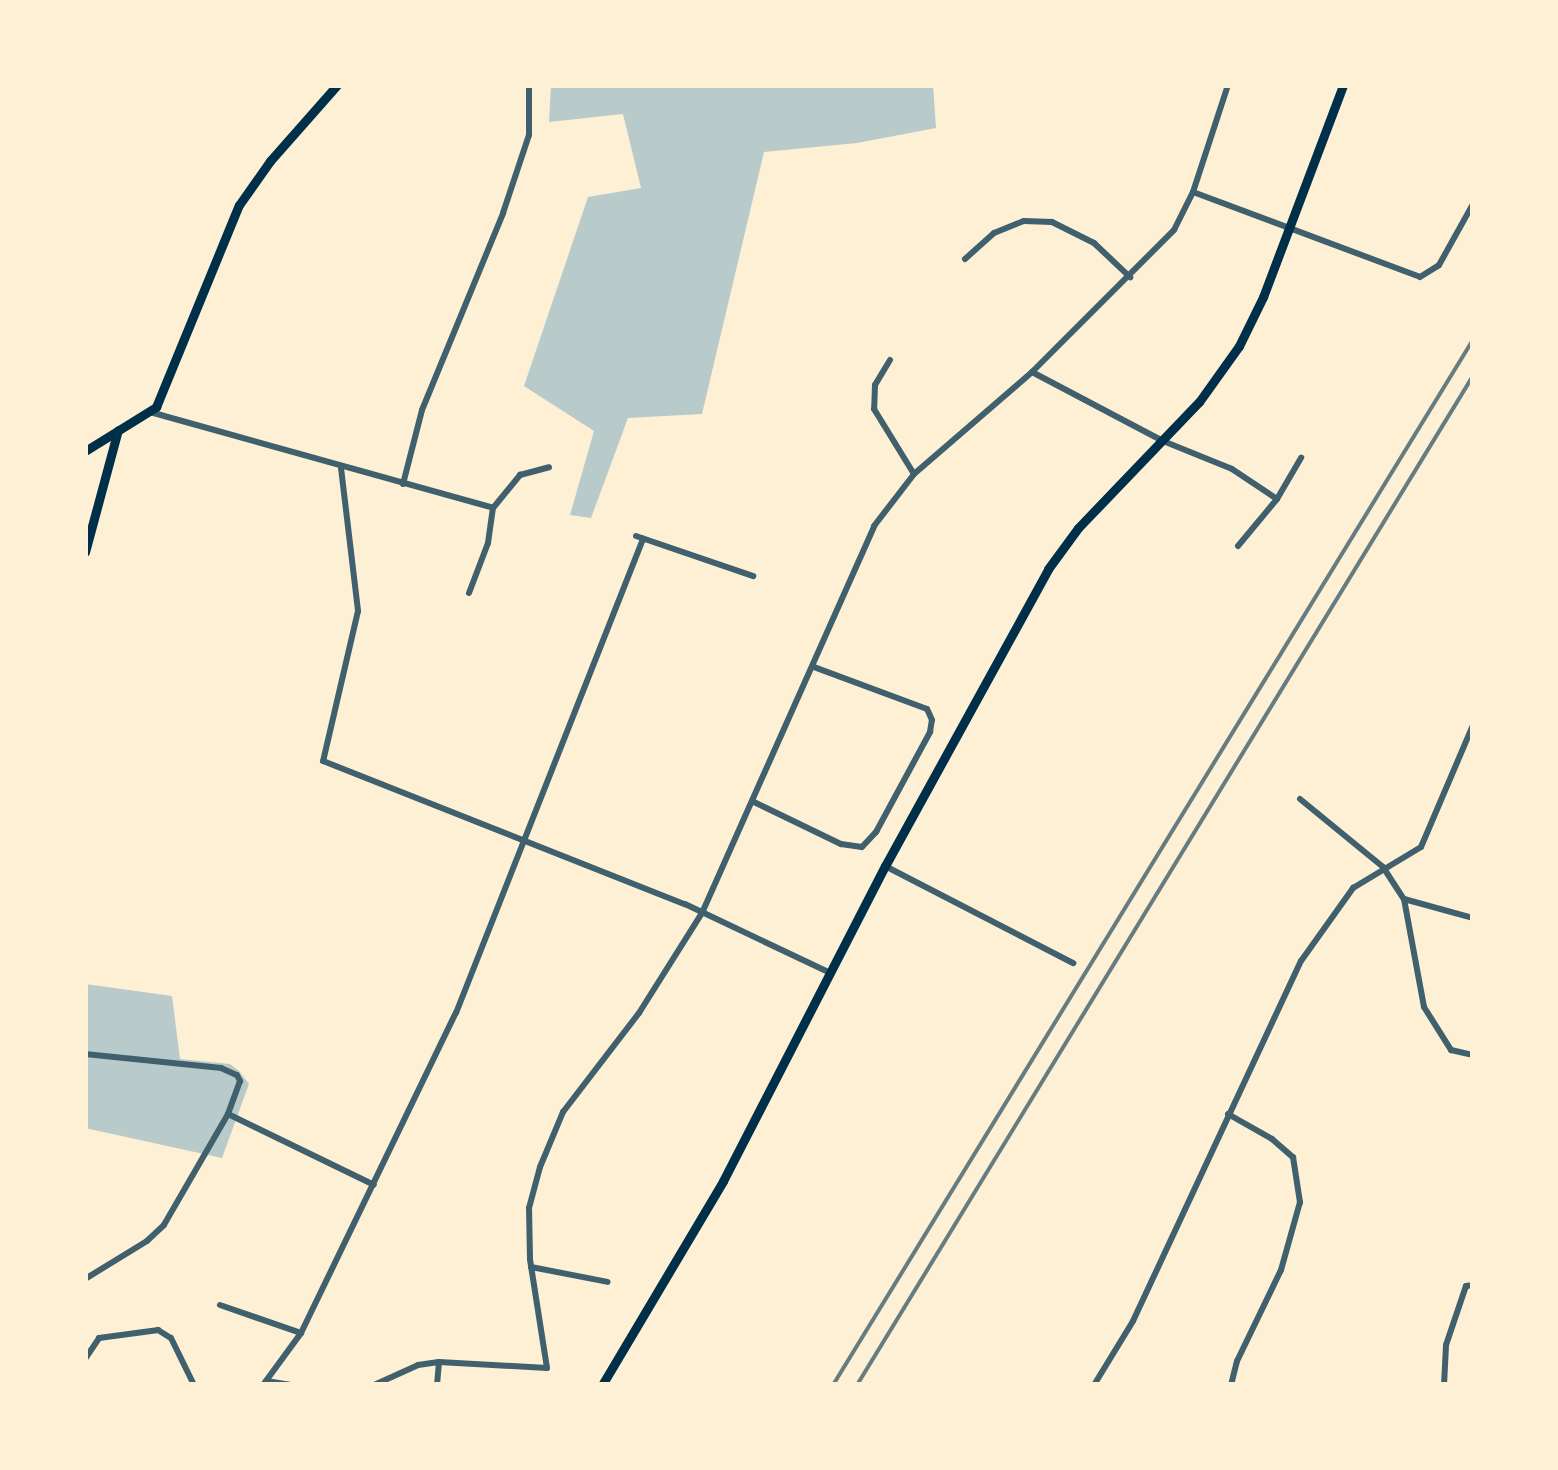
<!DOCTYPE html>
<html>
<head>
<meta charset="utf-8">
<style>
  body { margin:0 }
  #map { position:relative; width:1558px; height:1470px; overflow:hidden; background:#fdf0d5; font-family:Manrope,sans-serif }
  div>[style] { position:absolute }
  .green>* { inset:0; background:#b9caca }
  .minor>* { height:6px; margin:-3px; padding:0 3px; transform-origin:3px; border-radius:3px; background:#3f606c }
  .secondary>* { height:9px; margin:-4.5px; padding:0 4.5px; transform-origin:4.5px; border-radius:4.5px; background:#003049 }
  .rail>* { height:4px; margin:-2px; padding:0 2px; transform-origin:2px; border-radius:2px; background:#657d81 }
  span { translate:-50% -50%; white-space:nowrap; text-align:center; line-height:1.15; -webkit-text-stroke:8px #fdf0d5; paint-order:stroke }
  .frame { position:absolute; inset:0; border:88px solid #fdf0d5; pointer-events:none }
</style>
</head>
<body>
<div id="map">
  <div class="green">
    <i style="clip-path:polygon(551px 85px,933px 85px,936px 128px,857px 143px,764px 152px,702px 414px,628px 418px,591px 518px,570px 515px,594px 431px,524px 386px,588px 197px,641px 188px,623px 114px,549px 122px)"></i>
    <i style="clip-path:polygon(85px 984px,172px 996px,180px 1059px,230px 1064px,239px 1071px,249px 1084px,222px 1158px,85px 1128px)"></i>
  </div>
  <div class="minor">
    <i style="left:1193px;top:192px;width:242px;rotate:20.5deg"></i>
    <i style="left:1420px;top:277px;width:22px;rotate:-32deg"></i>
    <i style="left:1439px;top:265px;width:70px;rotate:-60.9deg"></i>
    <i style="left:965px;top:259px;width:39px;rotate:-42deg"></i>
    <i style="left:994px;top:233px;width:32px;rotate:-22deg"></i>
    <i style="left:1024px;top:221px;width:28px;rotate:2deg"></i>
    <i style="left:1052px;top:222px;width:47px;rotate:26.6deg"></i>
    <i style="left:1094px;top:243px;width:50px;rotate:43.4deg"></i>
    <i style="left:890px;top:360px;width:29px;rotate:121deg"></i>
    <i style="left:875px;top:385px;width:24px;rotate:92deg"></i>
    <i style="left:874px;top:409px;width:76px;rotate:58.4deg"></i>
    <i style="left:1032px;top:372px;width:148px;rotate:27.8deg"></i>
    <i style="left:1163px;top:441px;width:74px;rotate:22.1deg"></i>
    <i style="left:1232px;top:469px;width:54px;rotate:33.7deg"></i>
    <i style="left:150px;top:412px;width:356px;rotate:15.6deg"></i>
    <i style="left:493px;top:508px;width:43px;rotate:-50.7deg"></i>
    <i style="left:520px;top:475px;width:30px;rotate:-15deg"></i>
    <i style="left:341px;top:468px;width:144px;rotate:83.2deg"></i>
    <i style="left:358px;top:611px;width:154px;rotate:103.1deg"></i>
    <i style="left:323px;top:761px;width:389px;rotate:21.6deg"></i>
    <i style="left:685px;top:904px;width:161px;rotate:25.4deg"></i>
    <i style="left:403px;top:484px;width:76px;rotate:-75.6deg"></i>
    <i style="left:422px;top:410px;width:213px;rotate:-67.6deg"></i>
    <i style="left:503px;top:213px;width:82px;rotate:-71.6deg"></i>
    <i style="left:529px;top:135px;width:50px;rotate:-90deg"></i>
    <i style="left:636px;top:536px;width:124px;rotate:18.9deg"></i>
    <i style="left:1238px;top:546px;width:61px;rotate:-50.3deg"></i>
    <i style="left:1277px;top:499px;width:48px;rotate:-59.7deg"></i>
    <i style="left:469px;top:593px;width:53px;rotate:-69.2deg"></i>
    <i style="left:488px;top:543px;width:35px;rotate:-82deg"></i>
    <i style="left:1300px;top:799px;width:107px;rotate:39.3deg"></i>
    <i style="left:1383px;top:867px;width:38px;rotate:57deg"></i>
    <i style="left:1404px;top:899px;width:110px;rotate:79.5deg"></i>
    <i style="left:1424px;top:1007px;width:51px;rotate:57.9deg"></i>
    <i style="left:1451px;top:1050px;width:23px;rotate:13deg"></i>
    <i style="left:754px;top:802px;width:97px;rotate:25.8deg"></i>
    <i style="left:841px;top:844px;width:21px;rotate:8deg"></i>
    <i style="left:862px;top:847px;width:21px;rotate:-47deg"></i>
    <i style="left:876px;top:832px;width:114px;rotate:-61.6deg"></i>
    <i style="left:930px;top:732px;width:12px;rotate:-81deg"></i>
    <i style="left:932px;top:720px;width:12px;rotate:-114deg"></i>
    <i style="left:927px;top:709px;width:121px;rotate:-159.6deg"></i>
    <i style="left:885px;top:866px;width:212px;rotate:27.3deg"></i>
    <i style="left:1404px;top:899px;width:72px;rotate:15.4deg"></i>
    <i style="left:85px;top:1054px;width:137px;rotate:5.9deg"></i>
    <i style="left:221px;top:1068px;width:17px;rotate:24deg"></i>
    <i style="left:237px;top:1075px;width:7px;rotate:63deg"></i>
    <i style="left:240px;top:1081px;width:35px;rotate:110deg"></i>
    <i style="left:228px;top:1114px;width:128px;rotate:120deg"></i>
    <i style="left:164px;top:1225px;width:23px;rotate:137deg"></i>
    <i style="left:147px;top:1241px;width:73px;rotate:148.5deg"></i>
    <i style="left:228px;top:1114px;width:162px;rotate:25.9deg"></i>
    <i style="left:1228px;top:1114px;width:51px;rotate:29.6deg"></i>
    <i style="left:1272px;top:1139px;width:28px;rotate:41deg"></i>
    <i style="left:1293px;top:1157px;width:46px;rotate:81.2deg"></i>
    <i style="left:1300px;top:1202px;width:71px;rotate:105.6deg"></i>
    <i style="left:1281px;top:1270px;width:101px;rotate:115.8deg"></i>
    <i style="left:1237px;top:1361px;width:25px;rotate:104deg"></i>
    <i style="left:531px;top:1267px;width:78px;rotate:11deg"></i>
    <i style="left:220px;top:1305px;width:86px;rotate:19.1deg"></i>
    <i style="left:85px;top:1359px;width:25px;rotate:-56deg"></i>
    <i style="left:99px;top:1338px;width:60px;rotate:-7.7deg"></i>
    <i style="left:158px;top:1330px;width:15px;rotate:32deg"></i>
    <i style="left:171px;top:1338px;width:52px;rotate:63.9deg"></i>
    <i style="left:266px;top:1381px;width:24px;rotate:9deg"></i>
    <i style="left:263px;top:1385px;width:64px;rotate:-53.8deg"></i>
    <i style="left:301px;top:1333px;width:356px;rotate:-64.2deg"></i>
    <i style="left:456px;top:1013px;width:510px;rotate:-68.47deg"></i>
    <i style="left:374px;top:1385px;width:48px;rotate:-24.4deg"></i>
    <i style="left:418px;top:1365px;width:21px;rotate:-8deg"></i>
    <i style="left:439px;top:1362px;width:108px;rotate:3.2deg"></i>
    <i style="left:547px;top:1368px;width:110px;rotate:-98.9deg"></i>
    <i style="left:530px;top:1259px;width:51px;rotate:-91.1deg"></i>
    <i style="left:529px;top:1208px;width:42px;rotate:-75deg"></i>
    <i style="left:540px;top:1167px;width:60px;rotate:-67.3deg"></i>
    <i style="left:563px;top:1112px;width:125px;rotate:-52.5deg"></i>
    <i style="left:639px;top:1013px;width:118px;rotate:-57.8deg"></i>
    <i style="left:702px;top:913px;width:424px;rotate:-66deg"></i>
    <i style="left:874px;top:526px;width:66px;rotate:-52.4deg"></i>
    <i style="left:914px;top:474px;width:156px;rotate:-40.8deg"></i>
    <i style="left:1032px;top:372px;width:201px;rotate:-45deg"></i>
    <i style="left:1174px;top:230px;width:42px;rotate:-63.4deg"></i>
    <i style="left:1193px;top:192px;width:113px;rotate:-71.9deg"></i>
    <i style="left:437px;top:1385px;width:23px;rotate:-85deg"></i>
    <i style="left:1094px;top:1385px;width:75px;rotate:-58.6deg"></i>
    <i style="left:1133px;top:1321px;width:397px;rotate:-65deg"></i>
    <i style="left:1301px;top:961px;width:90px;rotate:-54.5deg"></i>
    <i style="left:1353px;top:888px;width:79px;rotate:-31.1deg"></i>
    <i style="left:1421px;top:847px;width:133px;rotate:-66.9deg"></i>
    <i style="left:1444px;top:1385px;width:40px;rotate:-87.1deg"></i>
    <i style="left:1446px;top:1345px;width:62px;rotate:-71.3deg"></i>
    <i style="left:1466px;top:1286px;width:7px;rotate:-8deg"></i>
  </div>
  <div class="secondary">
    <i style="left:85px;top:451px;width:84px;rotate:-31.8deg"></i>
    <i style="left:156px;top:407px;width:218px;rotate:-67.7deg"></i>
    <i style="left:239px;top:205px;width:54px;rotate:-54.8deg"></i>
    <i style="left:270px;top:161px;width:101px;rotate:-48.6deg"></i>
    <i style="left:85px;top:552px;width:126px;rotate:-74.9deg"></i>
    <i style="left:602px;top:1385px;width:237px;rotate:-59.3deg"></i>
    <i style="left:723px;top:1181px;width:354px;rotate:-62.8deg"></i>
    <i style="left:885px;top:866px;width:339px;rotate:-61.2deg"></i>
    <i style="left:1048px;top:569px;width:51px;rotate:-53.8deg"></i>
    <i style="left:1078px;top:528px;width:175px;rotate:-46.2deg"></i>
    <i style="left:1199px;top:402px;width:69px;rotate:-54.5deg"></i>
    <i style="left:1239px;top:346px;width:55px;rotate:-63.9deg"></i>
    <i style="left:1263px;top:297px;width:227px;rotate:-69.3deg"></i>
  </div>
  <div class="rail">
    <i style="left:833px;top:1385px;width:1225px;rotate:-58.52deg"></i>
    <i style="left:857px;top:1385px;width:1182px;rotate:-58.6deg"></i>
  </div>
  <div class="frame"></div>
</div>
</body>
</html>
